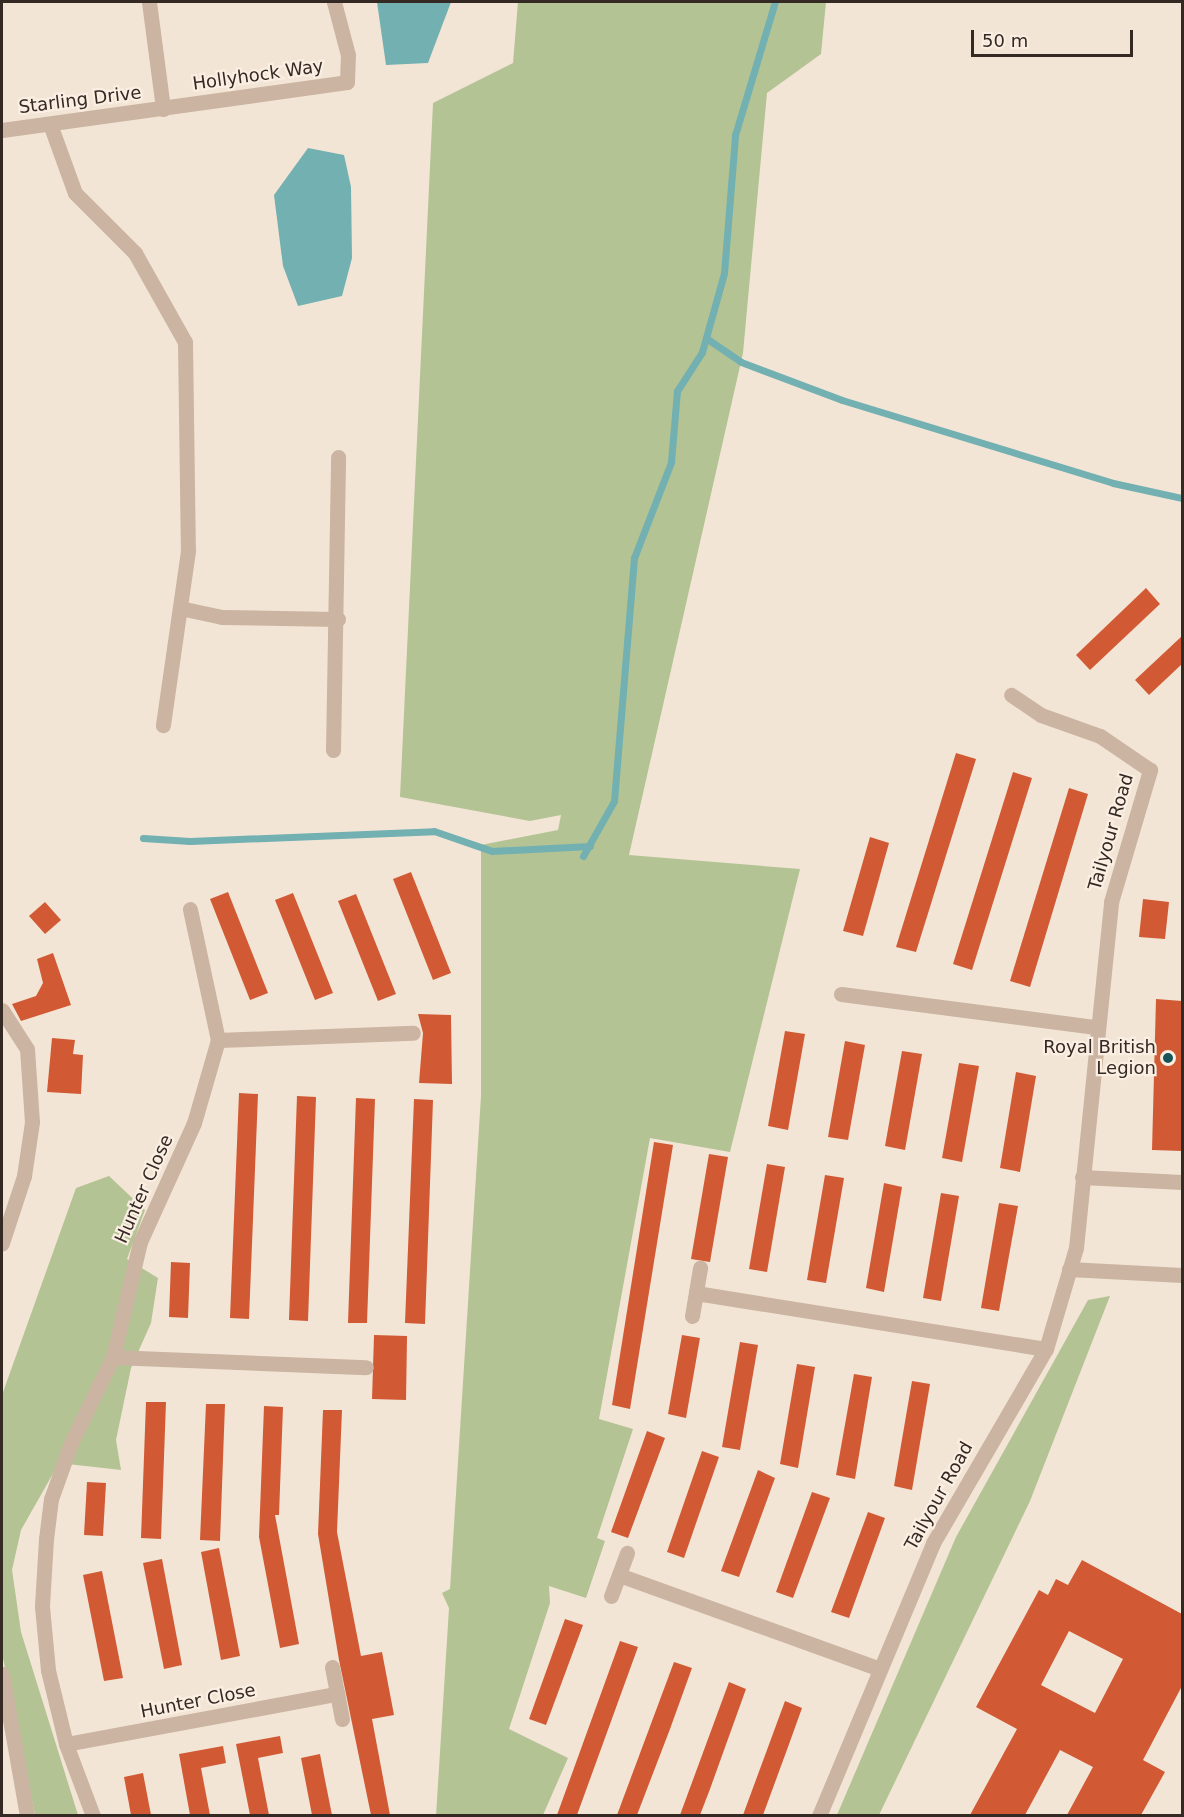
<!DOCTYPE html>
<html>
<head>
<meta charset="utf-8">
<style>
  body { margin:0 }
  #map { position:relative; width:1184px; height:1817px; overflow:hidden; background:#f3e5d5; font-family:"DejaVu Sans",sans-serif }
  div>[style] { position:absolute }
  .green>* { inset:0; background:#b3c394 }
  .water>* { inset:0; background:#72b0b2 }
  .stream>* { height:7px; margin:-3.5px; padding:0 3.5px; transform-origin:3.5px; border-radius:3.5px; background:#72b0b2 }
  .building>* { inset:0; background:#d15a35 }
  .minor>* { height:15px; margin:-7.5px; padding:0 7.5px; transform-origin:7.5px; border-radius:7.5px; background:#cbb4a1 }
  .dots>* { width:16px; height:16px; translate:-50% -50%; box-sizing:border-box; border:3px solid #faefe2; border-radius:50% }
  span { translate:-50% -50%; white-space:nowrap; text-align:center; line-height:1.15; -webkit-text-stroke:4.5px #faefe2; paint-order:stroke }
  .street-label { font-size:18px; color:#352924 }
  .poi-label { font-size:18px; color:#352924 }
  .right { translate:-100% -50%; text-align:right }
  .frame { position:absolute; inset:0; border:3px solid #352924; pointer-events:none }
  .scale { position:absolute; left:971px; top:30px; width:162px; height:27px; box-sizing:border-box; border:3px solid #352924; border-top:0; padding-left:8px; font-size:18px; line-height:21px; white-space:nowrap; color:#352924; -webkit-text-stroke:4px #faefe2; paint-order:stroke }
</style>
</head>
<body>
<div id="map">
  <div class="green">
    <i style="clip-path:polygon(518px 2px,826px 2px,821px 54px,767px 93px,743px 353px,629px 855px,800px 869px,730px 1152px,650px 1138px,599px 1419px,633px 1429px,597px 1538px,605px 1541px,586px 1598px,549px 1586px,550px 1603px,509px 1729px,568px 1758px,543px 1815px,436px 1816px,449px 1608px,442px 1593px,450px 1589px,481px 1096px,481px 845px,558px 830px,561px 815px,530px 821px,400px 797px,433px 103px,513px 63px)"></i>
    <i style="clip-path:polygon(109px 1176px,145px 1210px,127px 1259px,158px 1278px,151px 1323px,131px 1368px,116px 1440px,121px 1470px,59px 1463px,21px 1530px,12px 1570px,21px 1632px,78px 1815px,35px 1815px,2px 1653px,2px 1395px,76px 1188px)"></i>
    <i style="clip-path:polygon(1110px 1296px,1030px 1501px,879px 1815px,837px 1815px,956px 1537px,1088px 1300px)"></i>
  </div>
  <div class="water">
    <i style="clip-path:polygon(377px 2px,451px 2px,428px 63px,386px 65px)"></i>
    <i style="clip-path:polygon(308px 148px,344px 155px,351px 187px,352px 258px,342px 296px,298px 306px,283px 266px,274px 195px)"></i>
  </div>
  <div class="stream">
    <i style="left:706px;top:338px;width:42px;rotate:34.4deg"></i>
    <i style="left:741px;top:362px;width:108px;rotate:20.6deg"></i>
    <i style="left:842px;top:400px;width:283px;rotate:17deg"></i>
    <i style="left:1113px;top:483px;width:71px;rotate:12.3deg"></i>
    <i style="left:143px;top:838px;width:47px;rotate:3.7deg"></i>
    <i style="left:190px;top:841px;width:244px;rotate:-2.3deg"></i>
    <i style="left:434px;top:831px;width:61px;rotate:19deg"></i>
    <i style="left:492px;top:851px;width:98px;rotate:-2.9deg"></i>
    <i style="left:583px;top:856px;width:63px;rotate:-60.6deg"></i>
    <i style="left:614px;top:801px;width:244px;rotate:-85.3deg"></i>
    <i style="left:634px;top:558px;width:103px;rotate:-68.9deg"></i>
    <i style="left:671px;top:462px;width:71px;rotate:-85.2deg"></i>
    <i style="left:677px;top:391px;width:46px;rotate:-57.3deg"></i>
    <i style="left:702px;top:352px;width:82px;rotate:-74.4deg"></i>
    <i style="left:724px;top:273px;width:138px;rotate:-85.4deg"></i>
    <i style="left:735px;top:135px;width:139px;rotate:-73.3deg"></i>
  </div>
  <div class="building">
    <i style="clip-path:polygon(1146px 588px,1160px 604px,1090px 670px,1076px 655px)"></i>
    <i style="clip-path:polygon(1182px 636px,1182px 664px,1149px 695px,1135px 680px)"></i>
    <i style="clip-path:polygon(956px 753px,976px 759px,916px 952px,896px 947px)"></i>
    <i style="clip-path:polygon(1013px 772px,1032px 778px,972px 970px,953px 964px)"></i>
    <i style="clip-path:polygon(1069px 788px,1088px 794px,1030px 987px,1010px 981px)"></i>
    <i style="clip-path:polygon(870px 837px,889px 843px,863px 936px,843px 931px)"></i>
    <i style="clip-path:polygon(411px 872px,451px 973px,433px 980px,393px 879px)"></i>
    <i style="clip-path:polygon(228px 892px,268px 993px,250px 1000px,210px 899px)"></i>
    <i style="clip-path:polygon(293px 893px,333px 993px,315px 1000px,275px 900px)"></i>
    <i style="clip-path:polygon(356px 894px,396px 994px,378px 1001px,338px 901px)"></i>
    <i style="clip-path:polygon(1143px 899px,1169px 902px,1165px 939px,1139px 937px)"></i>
    <i style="clip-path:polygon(45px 902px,61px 920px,45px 934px,29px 916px)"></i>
    <i style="clip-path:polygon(53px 953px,71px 1005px,21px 1021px,12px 1004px,36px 996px,43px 983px,37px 959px)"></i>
    <i style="clip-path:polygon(1156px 999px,1182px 1001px,1182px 1151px,1152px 1150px)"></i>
    <i style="clip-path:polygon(418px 1014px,451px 1015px,452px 1084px,419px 1083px,423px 1033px)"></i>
    <i style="clip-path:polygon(785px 1031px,805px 1034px,788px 1130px,768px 1126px)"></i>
    <i style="clip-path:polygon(52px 1038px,75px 1040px,73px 1054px,83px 1055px,81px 1094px,47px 1092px)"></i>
    <i style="clip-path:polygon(845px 1041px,865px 1045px,848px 1140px,828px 1137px)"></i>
    <i style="clip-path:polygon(902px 1051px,922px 1054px,905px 1150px,885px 1146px)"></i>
    <i style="clip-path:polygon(959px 1063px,979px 1066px,962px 1162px,942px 1158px)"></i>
    <i style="clip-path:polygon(1016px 1072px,1036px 1076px,1020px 1172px,1000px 1168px)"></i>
    <i style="clip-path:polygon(239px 1093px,258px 1094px,249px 1319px,230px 1318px)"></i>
    <i style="clip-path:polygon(297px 1096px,316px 1097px,308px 1321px,289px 1320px)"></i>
    <i style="clip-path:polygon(356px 1098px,375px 1099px,367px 1323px,348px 1323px)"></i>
    <i style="clip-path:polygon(414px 1099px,433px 1100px,425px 1324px,405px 1323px)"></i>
    <i style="clip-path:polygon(654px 1142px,673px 1145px,630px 1409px,612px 1405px)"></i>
    <i style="clip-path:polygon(709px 1154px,728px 1157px,710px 1262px,691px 1259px)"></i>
    <i style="clip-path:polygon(767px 1164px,785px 1167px,767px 1272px,749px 1269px)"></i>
    <i style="clip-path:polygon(825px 1175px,844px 1178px,826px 1283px,807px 1280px)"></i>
    <i style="clip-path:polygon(884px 1183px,902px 1187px,884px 1292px,866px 1288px)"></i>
    <i style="clip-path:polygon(941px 1193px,959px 1196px,941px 1301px,923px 1298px)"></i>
    <i style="clip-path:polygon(999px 1203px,1018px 1206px,999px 1311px,981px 1308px)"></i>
    <i style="clip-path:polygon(171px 1262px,190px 1263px,188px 1318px,169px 1317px)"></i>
    <i style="clip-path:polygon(374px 1335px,407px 1336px,406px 1400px,372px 1399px)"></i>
    <i style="clip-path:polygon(682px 1335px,700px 1338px,686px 1418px,668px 1414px)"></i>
    <i style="clip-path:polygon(740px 1342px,758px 1345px,740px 1450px,722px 1447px)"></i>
    <i style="clip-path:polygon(797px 1364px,815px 1367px,798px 1468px,780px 1464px)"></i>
    <i style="clip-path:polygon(854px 1374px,872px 1377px,855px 1479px,836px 1475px)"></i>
    <i style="clip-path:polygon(912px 1381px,930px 1384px,912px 1490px,894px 1486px)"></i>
    <i style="clip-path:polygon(146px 1402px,166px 1402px,161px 1539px,141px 1538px)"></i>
    <i style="clip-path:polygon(206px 1404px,225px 1404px,220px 1541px,200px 1540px)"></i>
    <i style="clip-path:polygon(264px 1406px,283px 1407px,279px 1515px,275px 1515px,299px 1644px,280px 1648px,259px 1537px)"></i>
    <i style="clip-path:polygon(323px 1410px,342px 1410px,337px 1532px,361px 1656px,382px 1652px,394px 1715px,372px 1719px,390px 1815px,371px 1815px,339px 1660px,318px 1534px)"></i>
    <i style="clip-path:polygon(647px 1431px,665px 1438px,628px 1538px,611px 1532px)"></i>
    <i style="clip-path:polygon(702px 1451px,719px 1457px,684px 1558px,667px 1552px)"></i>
    <i style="clip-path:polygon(758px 1470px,775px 1478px,739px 1577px,721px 1571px)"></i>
    <i style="clip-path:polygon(87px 1482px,106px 1483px,103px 1536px,84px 1535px)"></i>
    <i style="clip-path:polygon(812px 1492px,830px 1498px,793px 1598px,776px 1592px)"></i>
    <i style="clip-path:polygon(868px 1512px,885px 1518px,849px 1618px,831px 1612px)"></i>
    <i style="clip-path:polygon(219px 1548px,240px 1656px,221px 1660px,201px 1552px)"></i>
    <i style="clip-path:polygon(162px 1559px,182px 1665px,164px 1669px,143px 1563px)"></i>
    <i style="clip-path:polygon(evenodd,1082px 1560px,1182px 1614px,1182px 1686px,1143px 1760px,1165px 1772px,1141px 1815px,1067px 1815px,1093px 1767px,1060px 1750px,1025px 1815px,970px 1815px,1017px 1729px,976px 1707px,1039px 1590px,1048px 1595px,1056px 1579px,1068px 1585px,1082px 1560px,1069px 1631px,1123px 1659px,1095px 1713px,1041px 1685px,1069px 1631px)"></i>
    <i style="clip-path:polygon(102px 1571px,123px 1678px,104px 1681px,83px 1575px)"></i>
    <i style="clip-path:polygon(565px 1619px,583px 1625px,546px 1725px,529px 1719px)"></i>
    <i style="clip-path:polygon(620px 1641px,638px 1647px,577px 1815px,557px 1815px)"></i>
    <i style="clip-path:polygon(674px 1662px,692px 1668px,670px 1729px,637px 1815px,617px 1815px)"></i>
    <i style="clip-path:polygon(729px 1682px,746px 1689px,710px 1789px,700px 1815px,680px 1815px)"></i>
    <i style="clip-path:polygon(785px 1701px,802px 1708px,788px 1747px,763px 1815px,743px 1815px)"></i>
    <i style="clip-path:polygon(280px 1736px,283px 1753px,258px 1758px,269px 1815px,250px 1815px,236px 1744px)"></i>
    <i style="clip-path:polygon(223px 1746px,226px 1763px,201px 1768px,210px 1815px,190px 1815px,179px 1754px)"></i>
    <i style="clip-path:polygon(320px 1754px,325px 1780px,332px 1815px,312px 1815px,301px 1758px)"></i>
    <i style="clip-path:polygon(143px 1773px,151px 1815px,131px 1815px,124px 1777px)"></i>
  </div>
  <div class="minor">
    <i style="left:149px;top:2px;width:108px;rotate:82.5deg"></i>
    <i style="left:50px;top:124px;width:73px;rotate:70.1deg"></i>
    <i style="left:75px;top:193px;width:85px;rotate:45deg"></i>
    <i style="left:135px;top:253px;width:102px;rotate:60.7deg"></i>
    <i style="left:185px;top:342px;width:209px;rotate:89.2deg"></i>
    <i style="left:188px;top:551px;width:176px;rotate:98.2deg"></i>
    <i style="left:2px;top:130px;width:348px;rotate:-7.9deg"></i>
    <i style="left:347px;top:82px;width:27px;rotate:-88deg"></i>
    <i style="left:348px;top:55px;width:55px;rotate:-104.8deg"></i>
    <i style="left:180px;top:608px;width:43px;rotate:12.1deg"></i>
    <i style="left:222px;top:617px;width:116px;rotate:1deg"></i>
    <i style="left:333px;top:750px;width:293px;rotate:-89deg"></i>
    <i style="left:841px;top:994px;width:255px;rotate:7.4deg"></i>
    <i style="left:2px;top:1010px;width:46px;rotate:57.3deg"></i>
    <i style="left:27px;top:1049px;width:73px;rotate:86.1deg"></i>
    <i style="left:32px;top:1122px;width:55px;rotate:98.4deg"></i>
    <i style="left:24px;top:1176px;width:71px;rotate:108.2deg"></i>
    <i style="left:218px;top:1040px;width:195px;rotate:-2.1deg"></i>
    <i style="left:1082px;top:1177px;width:100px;rotate:2.9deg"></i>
    <i style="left:1069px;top:1269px;width:113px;rotate:3deg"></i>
    <i style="left:696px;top:1293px;width:354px;rotate:9.1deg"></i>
    <i style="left:692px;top:1316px;width:49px;rotate:-80.5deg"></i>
    <i style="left:113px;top:1357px;width:253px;rotate:2.3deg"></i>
    <i style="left:619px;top:1575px;width:277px;rotate:19.8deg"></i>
    <i style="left:611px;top:1596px;width:46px;rotate:-69.6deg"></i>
    <i style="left:332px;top:1667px;width:53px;rotate:79.1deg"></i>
    <i style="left:2px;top:1674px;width:144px;rotate:80deg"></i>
    <i style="left:66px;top:1744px;width:276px;rotate:-10.5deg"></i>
    <i style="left:93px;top:1816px;width:77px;rotate:-110.6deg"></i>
    <i style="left:66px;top:1744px;width:76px;rotate:-103.7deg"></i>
    <i style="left:48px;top:1670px;width:64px;rotate:-95.4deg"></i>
    <i style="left:42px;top:1606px;width:67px;rotate:-86.6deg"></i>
    <i style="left:46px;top:1539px;width:40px;rotate:-82.9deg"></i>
    <i style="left:51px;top:1499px;width:59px;rotate:-70.3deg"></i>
    <i style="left:71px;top:1443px;width:96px;rotate:-64deg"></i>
    <i style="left:113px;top:1357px;width:118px;rotate:-76.8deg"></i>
    <i style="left:140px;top:1242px;width:131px;rotate:-65.6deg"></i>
    <i style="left:194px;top:1123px;width:86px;rotate:-73.9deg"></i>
    <i style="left:218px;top:1040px;width:134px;rotate:-102.1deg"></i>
    <i style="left:819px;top:1816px;width:296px;rotate:-67.3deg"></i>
    <i style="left:933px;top:1543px;width:225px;rotate:-59.8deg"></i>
    <i style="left:1046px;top:1349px;width:105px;rotate:-73.5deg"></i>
    <i style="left:1076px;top:1248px;width:348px;rotate:-84.2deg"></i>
    <i style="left:1111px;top:902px;width:138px;rotate:-73.5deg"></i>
    <i style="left:1150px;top:770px;width:60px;rotate:-145.8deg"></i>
    <i style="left:1100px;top:736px;width:63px;rotate:-160.4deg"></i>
    <i style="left:1041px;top:715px;width:36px;rotate:-146deg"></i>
  </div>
  <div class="dots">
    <i style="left:1168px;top:1058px;background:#175559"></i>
  </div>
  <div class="street-label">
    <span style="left:258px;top:75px;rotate:-8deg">Hollyhock Way</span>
    <span style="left:80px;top:100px;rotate:-7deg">Starling Drive</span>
    <span style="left:1111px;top:832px;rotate:-74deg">Tailyour Road</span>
    <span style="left:144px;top:1189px;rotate:-66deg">Hunter Close</span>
    <span style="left:939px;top:1496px;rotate:-61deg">Tailyour Road</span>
    <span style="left:198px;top:1701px;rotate:-11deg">Hunter Close</span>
  </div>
  <div class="poi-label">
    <span class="right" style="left:1156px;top:1058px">Royal British<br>Legion</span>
  </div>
  <div class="frame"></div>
  <div class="scale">50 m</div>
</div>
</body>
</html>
